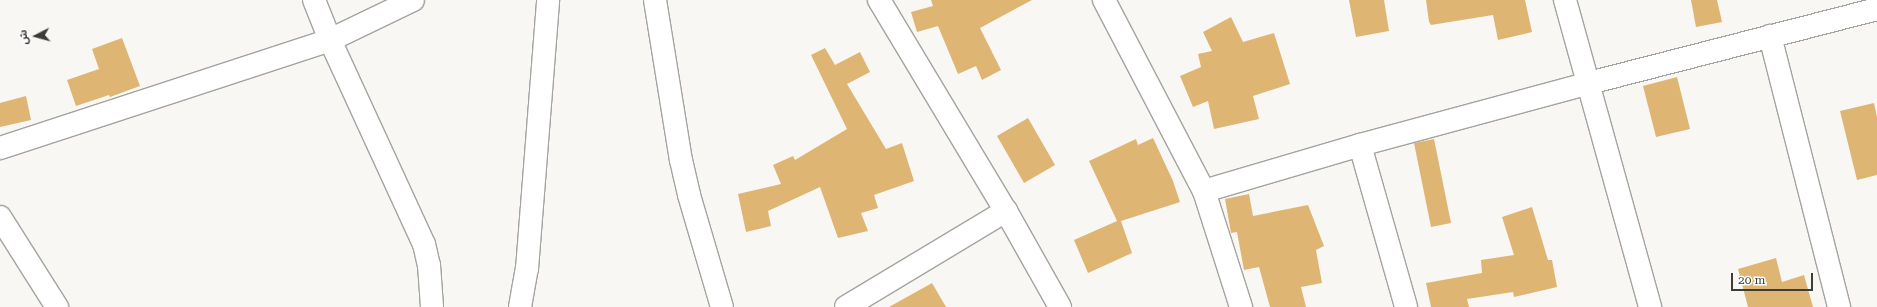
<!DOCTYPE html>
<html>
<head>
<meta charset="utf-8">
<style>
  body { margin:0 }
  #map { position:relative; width:1877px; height:307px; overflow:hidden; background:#f9f7f4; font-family:"Roboto Serif","Noto Sans Arabic",serif }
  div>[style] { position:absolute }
  .building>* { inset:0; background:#dfb573 }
  .roads { filter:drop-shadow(1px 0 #a5a3a0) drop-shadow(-1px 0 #a5a3a0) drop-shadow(0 1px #a5a3a0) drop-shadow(0 -1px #a5a3a0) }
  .minor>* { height:22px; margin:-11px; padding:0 11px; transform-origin:11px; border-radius:11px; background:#fff }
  span { translate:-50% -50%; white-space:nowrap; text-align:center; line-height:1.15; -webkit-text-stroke:4px #fff; paint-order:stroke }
  .north { position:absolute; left:16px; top:16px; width:40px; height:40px; -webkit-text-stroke:3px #fff; paint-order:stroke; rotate:264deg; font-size:11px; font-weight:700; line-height:16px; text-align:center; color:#3d3c3a }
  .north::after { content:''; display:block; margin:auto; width:14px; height:18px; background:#3d3c3a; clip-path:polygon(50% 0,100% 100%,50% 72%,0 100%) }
  .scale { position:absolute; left:1731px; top:273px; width:82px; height:18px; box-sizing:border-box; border:2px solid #3d3c3a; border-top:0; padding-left:5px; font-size:12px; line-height:14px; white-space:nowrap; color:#3d3c3a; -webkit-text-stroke:3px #fff; paint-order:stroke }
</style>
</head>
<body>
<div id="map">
  <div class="building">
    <i style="clip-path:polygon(931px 0,1032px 0,980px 28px,1001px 70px,982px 80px,976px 66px,958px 74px,938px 26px,917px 32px,911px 12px,933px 6px)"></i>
    <i style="clip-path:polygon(1349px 0,1384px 0,1389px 31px,1356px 37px)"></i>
    <i style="clip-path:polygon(1426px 0,1525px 0,1532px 32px,1498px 40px,1493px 15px,1431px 25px,1429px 22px)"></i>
    <i style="clip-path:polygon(1691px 0,1717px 0,1722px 22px,1696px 27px)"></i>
    <i style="clip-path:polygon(1231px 17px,1243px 42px,1274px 33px,1290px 84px,1253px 96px,1259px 119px,1214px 129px,1208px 101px,1193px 107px,1180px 76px,1201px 67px,1198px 54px,1212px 51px,1203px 32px)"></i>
    <i style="clip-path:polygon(122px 38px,140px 86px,110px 97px,109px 95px,76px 106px,67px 80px,99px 69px,92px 49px)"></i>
    <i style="clip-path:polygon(825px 48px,835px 65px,860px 52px,870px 72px,847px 84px,886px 149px,902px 143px,914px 181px,874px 195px,878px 208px,861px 213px,868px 231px,838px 238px,820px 187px,768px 211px,771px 226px,746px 232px,738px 194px,781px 184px,773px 165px,793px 156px,795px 160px,847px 129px,811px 55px)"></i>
    <i style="clip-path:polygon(1677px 77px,1690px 129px,1656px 137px,1643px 86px)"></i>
    <i style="clip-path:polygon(26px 96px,31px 120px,0 127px,0 103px)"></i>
    <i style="clip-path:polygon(1874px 103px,1877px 117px,1877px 175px,1857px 180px,1840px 111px)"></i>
    <i style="clip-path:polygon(1028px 118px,1055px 165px,1024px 183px,997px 136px)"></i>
    <i style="clip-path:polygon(1153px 138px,1173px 181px,1180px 202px,1121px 221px,1132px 253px,1088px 273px,1074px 240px,1117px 221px,1089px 161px,1136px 139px,1138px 145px)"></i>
    <i style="clip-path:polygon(1434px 139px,1451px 223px,1431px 227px,1414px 143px)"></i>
    <i style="clip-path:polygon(1249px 194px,1253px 216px,1308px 205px,1324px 246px,1316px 250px,1322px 283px,1301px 287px,1306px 307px,1270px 307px,1259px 267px,1244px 270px,1237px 232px,1231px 233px,1225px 199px)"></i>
    <i style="clip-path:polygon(1532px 207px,1548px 260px,1552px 260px,1557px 287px,1514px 297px,1513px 292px,1467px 299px,1469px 307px,1431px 307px,1426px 283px,1482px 273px,1481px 260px,1514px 255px,1502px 217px)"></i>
    <i style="clip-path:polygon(1776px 258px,1782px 282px,1804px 275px,1813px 307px,1748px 307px,1738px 269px)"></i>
    <i style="clip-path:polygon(932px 283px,946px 307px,889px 307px)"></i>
  </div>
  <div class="roads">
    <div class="minor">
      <i style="left:314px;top:0;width:43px;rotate:68.2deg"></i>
      <i style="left:330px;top:40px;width:225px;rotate:65.3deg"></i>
      <i style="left:424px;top:244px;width:22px;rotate:77deg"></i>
      <i style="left:429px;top:265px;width:42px;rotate:85.9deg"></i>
      <i style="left:655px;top:0;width:162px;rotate:80.8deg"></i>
      <i style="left:681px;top:160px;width:36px;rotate:77deg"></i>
      <i style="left:689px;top:195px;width:117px;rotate:73.6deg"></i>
      <i style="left:879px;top:0;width:246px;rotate:59deg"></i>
      <i style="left:1006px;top:211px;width:110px;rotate:60.6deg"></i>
      <i style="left:1104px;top:0;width:216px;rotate:62.4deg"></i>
      <i style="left:1204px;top:191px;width:122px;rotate:72.3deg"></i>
      <i style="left:1565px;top:0;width:319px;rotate:74.5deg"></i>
      <i style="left:1770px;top:36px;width:280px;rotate:75.7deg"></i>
      <i style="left:1360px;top:145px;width:168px;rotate:74.1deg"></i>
      <i style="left:0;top:148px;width:347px;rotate:-18.1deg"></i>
      <i style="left:330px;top:40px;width:92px;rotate:-25.7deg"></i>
      <i style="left:1204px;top:191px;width:163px;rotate:-16.4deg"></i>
      <i style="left:1360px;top:145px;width:237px;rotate:-15.1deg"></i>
      <i style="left:1589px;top:83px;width:297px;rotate:-14.4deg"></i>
      <i style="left:0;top:217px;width:107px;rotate:57.7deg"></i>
      <i style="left:520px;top:307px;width:39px;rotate:-80deg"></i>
      <i style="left:527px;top:269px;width:270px;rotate:-85.5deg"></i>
      <i style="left:846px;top:307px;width:187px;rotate:-31deg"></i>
    </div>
  </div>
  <div class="north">ش</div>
  <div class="scale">20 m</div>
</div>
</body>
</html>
